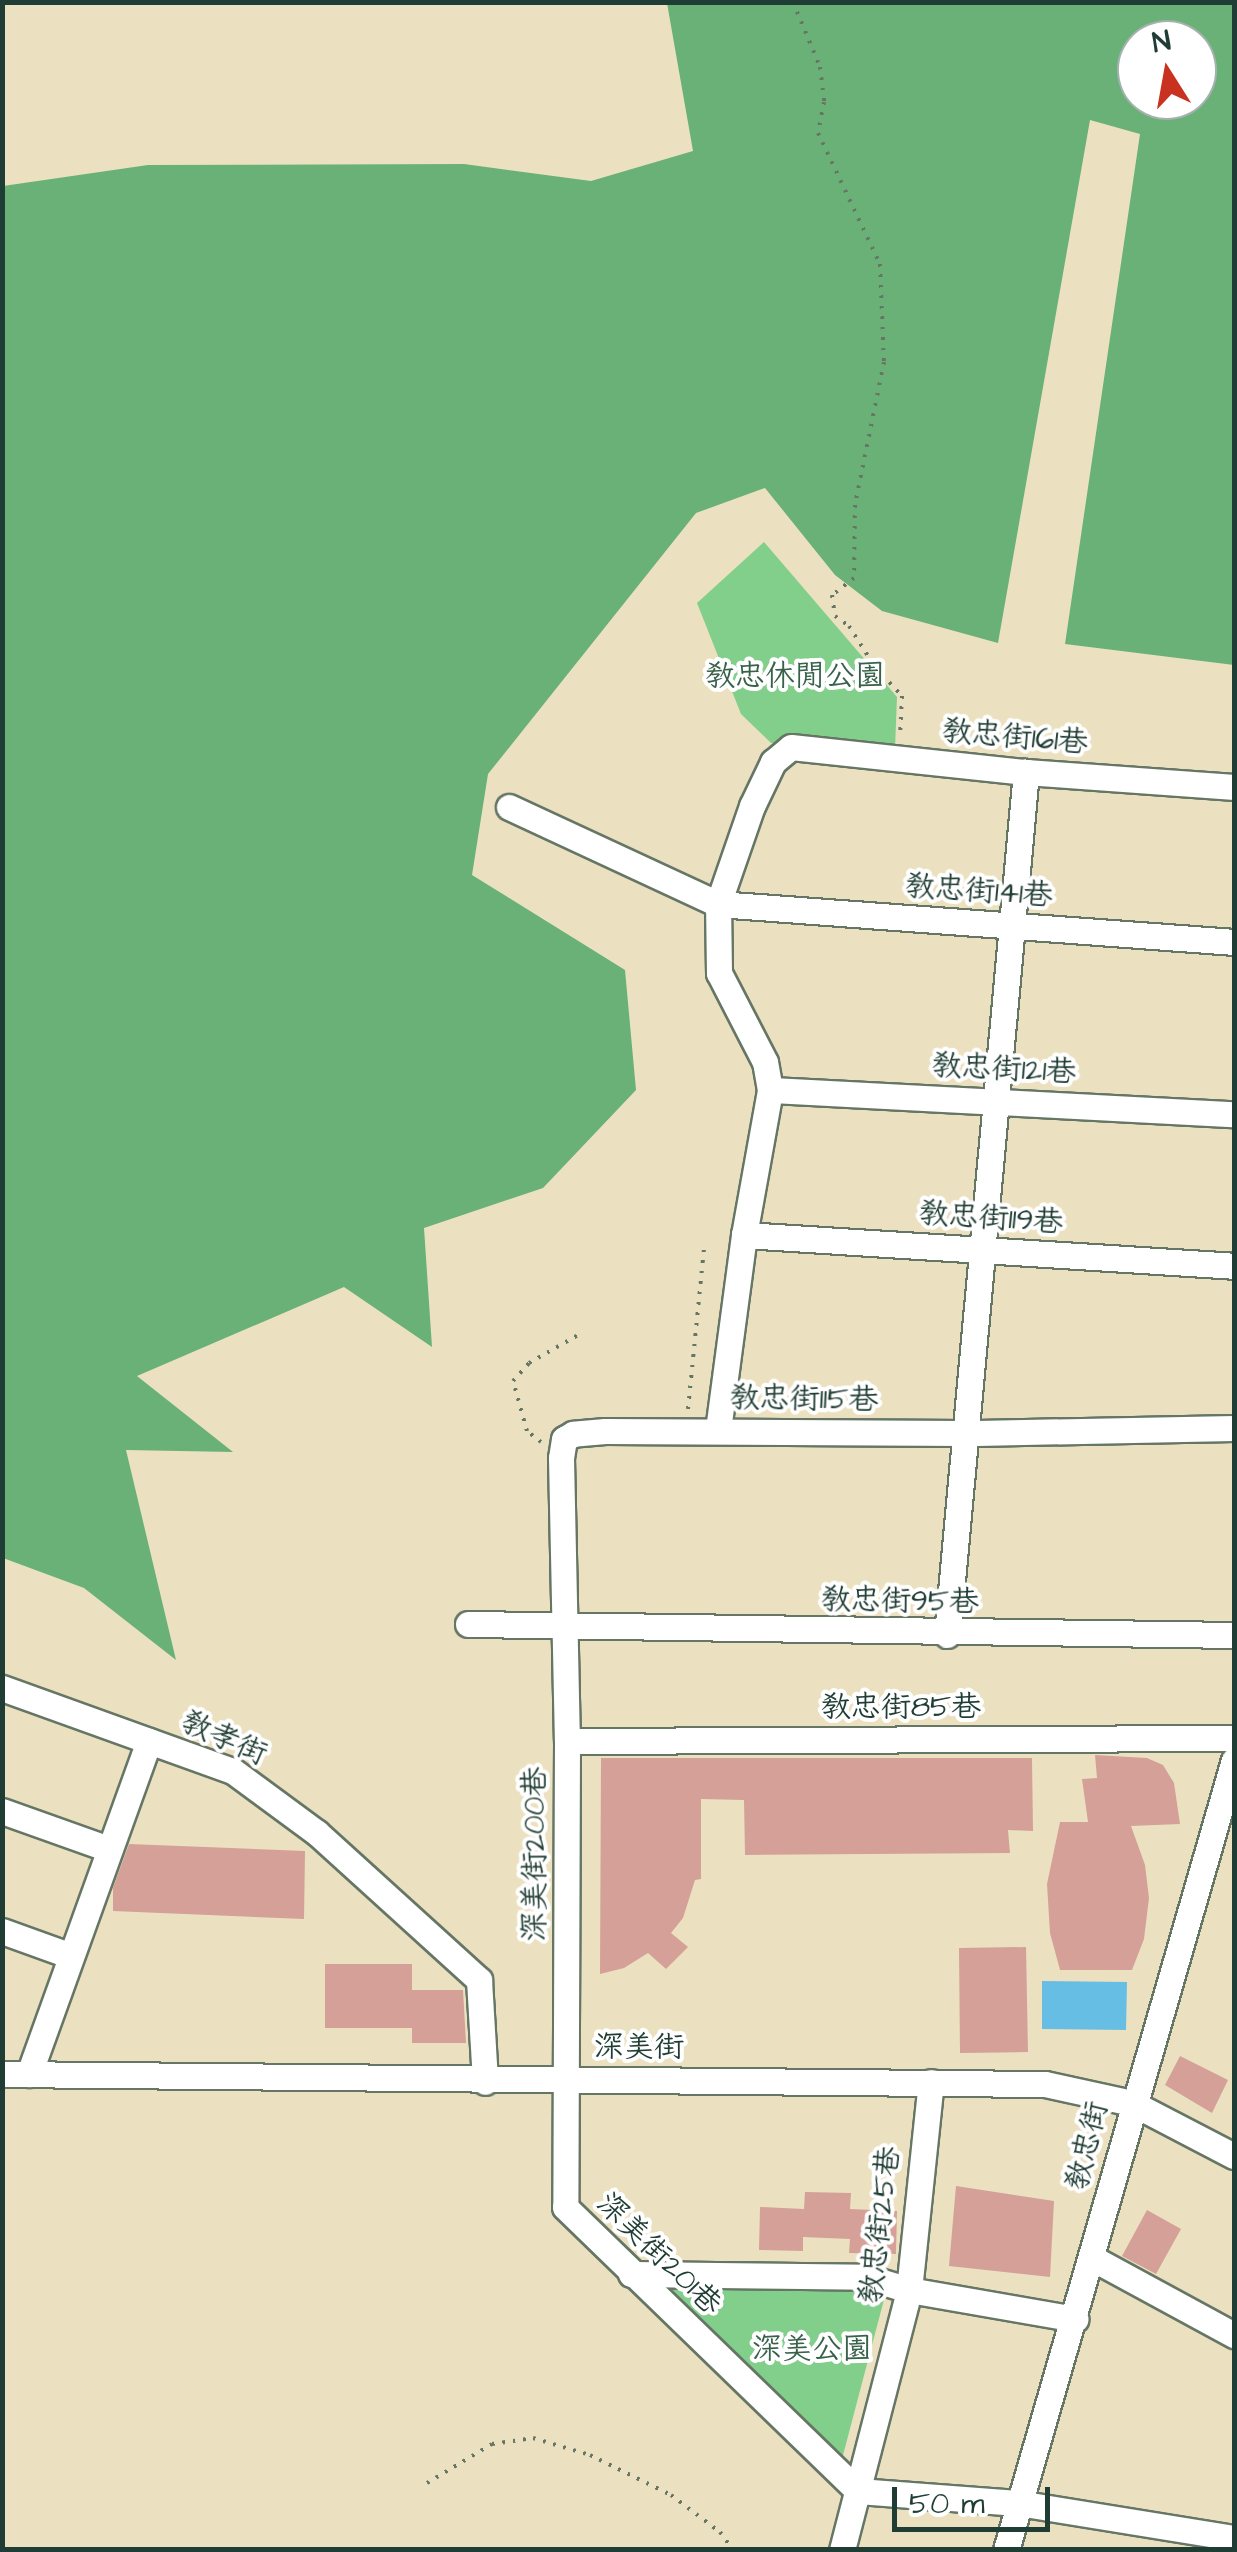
<!DOCTYPE html>
<html>
<head>
<meta charset="utf-8">
<style>
  body { margin:0 }
  #map { position:relative; width:1237px; height:2552px; overflow:hidden; background:#ebe1c0; font-family:"Architects Daughter","LXGW WenKai TC",sans-serif }
  div>[style] { position:absolute }
  .green>* { inset:0; background:#82ce8b }
  .forest>* { inset:0; background:#69b177 }
  .water>* { inset:0; background:#67bee4 }
  .building>* { inset:0; background:#d4a098 }
  .path>* { height:4px; margin-top:-2px; transform-origin:0; background:repeating-linear-gradient(90deg,#667665 0 2.5px,transparent 0 10.5px) }
  .roads { filter:drop-shadow(2px 0 #667665) drop-shadow(-2px 0 #667665) drop-shadow(0 2px #667665) drop-shadow(0 -2px #667665) }
  .minor>* { height:25px; margin:-12.5px; padding:0 12.5px; transform-origin:12.5px; border-radius:12.5px; background:#fff }
  span { translate:-50% -50%; white-space:nowrap; text-align:center; line-height:1.15; -webkit-text-stroke:8px #fff; paint-order:stroke }
  .park-label { font-size:30px; color:#38614a }
  .street-label { font-size:30px; color:#1f3d34 }
  .frame { position:absolute; inset:0; border:5px solid #1f3d34; pointer-events:none }
  .north { position:absolute; left:1117px; top:20px; width:100px; height:100px; box-sizing:border-box; background:#fff; border:2px solid #a5b1ae; border-radius:50%; rotate:349deg; font-size:28px; font-weight:700; line-height:40px; text-align:center; color:#1f3d34 }
  .north::after { content:''; display:block; margin:auto; width:35px; height:45px; background:#c8321e; clip-path:polygon(50% 0,100% 100%,50% 72%,0 100%) }
  .scale { position:absolute; left:892px; top:2487px; width:158px; height:45px; box-sizing:border-box; border:5px solid #1f3d34; border-top:0; padding-left:12px; font-size:30px; line-height:35px; white-space:nowrap; color:#1f3d34; -webkit-text-stroke:8px #fff; paint-order:stroke }
</style>
</head>
<body>
<div id="map">
  <div class="green">
    <i style="clip-path:polygon(764px 542px,897px 697px,895px 749px,771px 743px,741px 714px,697px 603px)"></i>
    <i style="clip-path:polygon(665px 2283px,886px 2292px,842px 2459px)"></i>
  </div>
  <div class="forest">
    <i style="clip-path:polygon(evenodd,667px 3px,1234px 3px,1234px 665px,1065px 644px,1140px 134px,1090px 120px,998px 643px,882px 611px,835px 575px,765px 488px,696px 513px,488px 774px,472px 875px,625px 970px,636px 1090px,543px 1188px,424px 1228px,432px 1347px,344px 1287px,137px 1376px,233px 1452px,126px 1450px,176px 1660px,84px 1588px,3px 1558px,3px 186px,148px 165px,464px 164px,591px 181px,693px 151px,667px 3px,1137px 40px,1197px 40px,1197px 100px,1137px 100px,1137px 40px)"></i>
  </div>
  <div class="water">
    <i style="clip-path:polygon(1042px 1981px,1127px 1982px,1126px 2030px,1042px 2029px)"></i>
  </div>
  <div class="building">
    <i style="clip-path:polygon(1095px 1755px,1147px 1758px,1163px 1765px,1174px 1783px,1180px 1824px,1131px 1826px,1145px 1865px,1149px 1898px,1144px 1939px,1132px 1970px,1060px 1970px,1050px 1933px,1047px 1884px,1060px 1822px,1088px 1822px,1082px 1779px,1097px 1778px)"></i>
    <i style="clip-path:polygon(601px 1758px,1032px 1758px,1033px 1831px,1008px 1830px,1010px 1853px,745px 1855px,744px 1800px,701px 1799px,701px 1879px,695px 1880px,683px 1918px,671px 1933px,688px 1947px,666px 1969px,648px 1953px,624px 1968px,600px 1974px)"></i>
    <i style="clip-path:polygon(129px 1844px,305px 1851px,304px 1919px,113px 1911px,113px 1888px)"></i>
    <i style="clip-path:polygon(1026px 1947px,1028px 2052px,960px 2053px,959px 1948px)"></i>
    <i style="clip-path:polygon(325px 1964px,412px 1964px,412px 1990px,463px 1990px,466px 2043px,412px 2043px,412px 2028px,325px 2028px)"></i>
    <i style="clip-path:polygon(1180px 2056px,1228px 2080px,1212px 2113px,1165px 2085px)"></i>
    <i style="clip-path:polygon(956px 2186px,1054px 2201px,1050px 2277px,949px 2266px)"></i>
    <i style="clip-path:polygon(805px 2192px,851px 2193px,850px 2209px,897px 2211px,896px 2254px,849px 2253px,850px 2239px,803px 2237px,803px 2251px,759px 2250px,760px 2207px,804px 2209px)"></i>
    <i style="clip-path:polygon(1147px 2210px,1181px 2229px,1156px 2274px,1122px 2256px)"></i>
  </div>
  <div class="path">
    <i style="left:793px;top:2px;width:70px;rotate:67.4deg"></i>
    <i style="left:820px;top:67px;width:35px;rotate:83deg"></i>
    <i style="left:824px;top:102px;width:32px;rotate:101deg"></i>
    <i style="left:818px;top:133px;width:145px;rotate:64.7deg"></i>
    <i style="left:880px;top:264px;width:98px;rotate:87.7deg"></i>
    <i style="left:884px;top:362px;width:146px;rotate:101.5deg"></i>
    <i style="left:855px;top:505px;width:73px;rotate:90.8deg"></i>
    <i style="left:854px;top:578px;width:28px;rotate:142deg"></i>
    <i style="left:832px;top:595px;width:21px;rotate:82deg"></i>
    <i style="left:835px;top:616px;width:17px;rotate:36deg"></i>
    <i style="left:849px;top:626px;width:49px;rotate:57.6deg"></i>
    <i style="left:875px;top:667px;width:40px;rotate:47deg"></i>
    <i style="left:902px;top:696px;width:41px;rotate:92.8deg"></i>
    <i style="left:688px;top:1409px;width:160px;rotate:-84.3deg"></i>
    <i style="left:541px;top:1442px;width:18px;rotate:-142deg"></i>
    <i style="left:527px;top:1431px;width:52px;rotate:-105.6deg"></i>
    <i style="left:513px;top:1381px;width:24px;rotate:-48deg"></i>
    <i style="left:529px;top:1363px;width:56px;rotate:-29.7deg"></i>
    <i style="left:427px;top:2483px;width:76px;rotate:-31deg"></i>
    <i style="left:492px;top:2444px;width:41px;rotate:-8.3deg"></i>
    <i style="left:533px;top:2438px;width:59px;rotate:16.6deg"></i>
    <i style="left:590px;top:2455px;width:90px;rotate:26.3deg"></i>
    <i style="left:671px;top:2495px;width:61px;rotate:37.1deg"></i>
    <i style="left:720px;top:2532px;width:22px;rotate:54deg"></i>
  </div>
  <div class="roads">
    <div class="minor">
      <i style="left:509px;top:807px;width:230px;rotate:24.9deg"></i>
      <i style="left:718px;top:904px;width:517px;rotate:4.21deg"></i>
      <i style="left:770px;top:1090px;width:465px;rotate:3deg"></i>
      <i style="left:744px;top:1235px;width:491px;rotate:3.6deg"></i>
      <i style="left:1234px;top:1428px;width:269px;rotate:178.9deg"></i>
      <i style="left:965px;top:1433px;width:360px;rotate:-179.7deg"></i>
      <i style="left:605px;top:1431px;width:32px;rotate:175deg"></i>
      <i style="left:573px;top:1434px;width:10px;rotate:151deg"></i>
      <i style="left:564px;top:1439px;width:19px;rotate:99deg"></i>
      <i style="left:561px;top:1458px;width:283px;rotate:88.8deg"></i>
      <i style="left:567px;top:1741px;width:466px;rotate:90.2deg"></i>
      <i style="left:565px;top:2207px;width:408px;rotate:44.1deg"></i>
      <i style="left:858px;top:2491px;width:160px;rotate:4.3deg"></i>
      <i style="left:1018px;top:2503px;width:219px;rotate:9.2deg"></i>
      <i style="left:718px;top:1430px;width:197px;rotate:-82.4deg"></i>
      <i style="left:744px;top:1235px;width:147px;rotate:-79.8deg"></i>
      <i style="left:770px;top:1090px;width:28px;rotate:-100deg"></i>
      <i style="left:765px;top:1062px;width:100px;rotate:-117.3deg"></i>
      <i style="left:719px;top:973px;width:69px;rotate:-90.8deg"></i>
      <i style="left:718px;top:904px;width:104px;rotate:-70.9deg"></i>
      <i style="left:752px;top:806px;width:49px;rotate:-64.5deg"></i>
      <i style="left:773px;top:762px;width:23px;rotate:-40deg"></i>
      <i style="left:791px;top:747px;width:236px;rotate:6.1deg"></i>
      <i style="left:1026px;top:772px;width:209px;rotate:4.1deg"></i>
      <i style="left:468px;top:1624px;width:766px;rotate:0.82deg"></i>
      <i style="left:947px;top:1635px;width:867px;rotate:-84.77deg"></i>
      <i style="left:2px;top:1688px;width:245px;rotate:19.8deg"></i>
      <i style="left:233px;top:1771px;width:104px;rotate:36.4deg"></i>
      <i style="left:317px;top:1833px;width:219px;rotate:42.2deg"></i>
      <i style="left:479px;top:1980px;width:102px;rotate:86.6deg"></i>
      <i style="left:567px;top:1741px;width:667px;rotate:-0.26deg"></i>
      <i style="left:2px;top:1811px;width:114px;rotate:19.6deg"></i>
      <i style="left:2px;top:1931px;width:73px;rotate:19.9deg"></i>
      <i style="left:2px;top:2074px;width:1043px;rotate:0.55deg"></i>
      <i style="left:1045px;top:2084px;width:89px;rotate:12.3deg"></i>
      <i style="left:1132px;top:2103px;width:115px;rotate:27.5deg"></i>
      <i style="left:29px;top:2074px;width:354px;rotate:-70.2deg"></i>
      <i style="left:1092px;top:2258px;width:162px;rotate:28.5deg"></i>
      <i style="left:631px;top:2274px;width:235px;rotate:0.7deg"></i>
      <i style="left:866px;top:2277px;width:45px;rotate:16.8deg"></i>
      <i style="left:909px;top:2290px;width:169px;rotate:9.9deg"></i>
      <i style="left:842px;top:2550px;width:268px;rotate:-75.5deg"></i>
      <i style="left:909px;top:2290px;width:209px;rotate:-84deg"></i>
      <i style="left:1006px;top:2550px;width:822px;rotate:-73.9deg"></i>
    </div>
  </div>
  <div class="park-label">
    <span style="left:795px;top:676px">教忠休閒公園</span>
    <span style="left:812px;top:2349px">深美公園</span>
  </div>
  <div class="street-label">
    <span style="left:1015px;top:737px;rotate:5deg">教忠街161巷</span>
    <span style="left:979px;top:891px;rotate:4deg">教忠街141巷</span>
    <span style="left:1004px;top:1069px;rotate:3deg">教忠街121巷</span>
    <span style="left:991px;top:1218px;rotate:4deg">教忠街119巷</span>
    <span style="left:804px;top:1399px;rotate:1deg">教忠街115巷</span>
    <span style="left:900px;top:1601px;rotate:1deg">教忠街95巷</span>
    <span style="left:901px;top:1707px">教忠街85巷</span>
    <span style="left:224px;top:1738px;rotate:24deg">教孝街</span>
    <span style="left:535px;top:1854px;rotate:-90deg">深美街200巷</span>
    <span style="left:639px;top:2047px">深美街</span>
    <span style="left:1087px;top:2146px;rotate:-76deg">教忠街</span>
    <span style="left:880px;top:2225px;rotate:-83deg">教忠街25巷</span>
    <span style="left:659px;top:2254px;rotate:44deg">深美街201巷</span>
  </div>
  <div class="frame"></div>
  <div class="north">N</div>
  <div class="scale">50 m</div>
</div>
</body>
</html>
